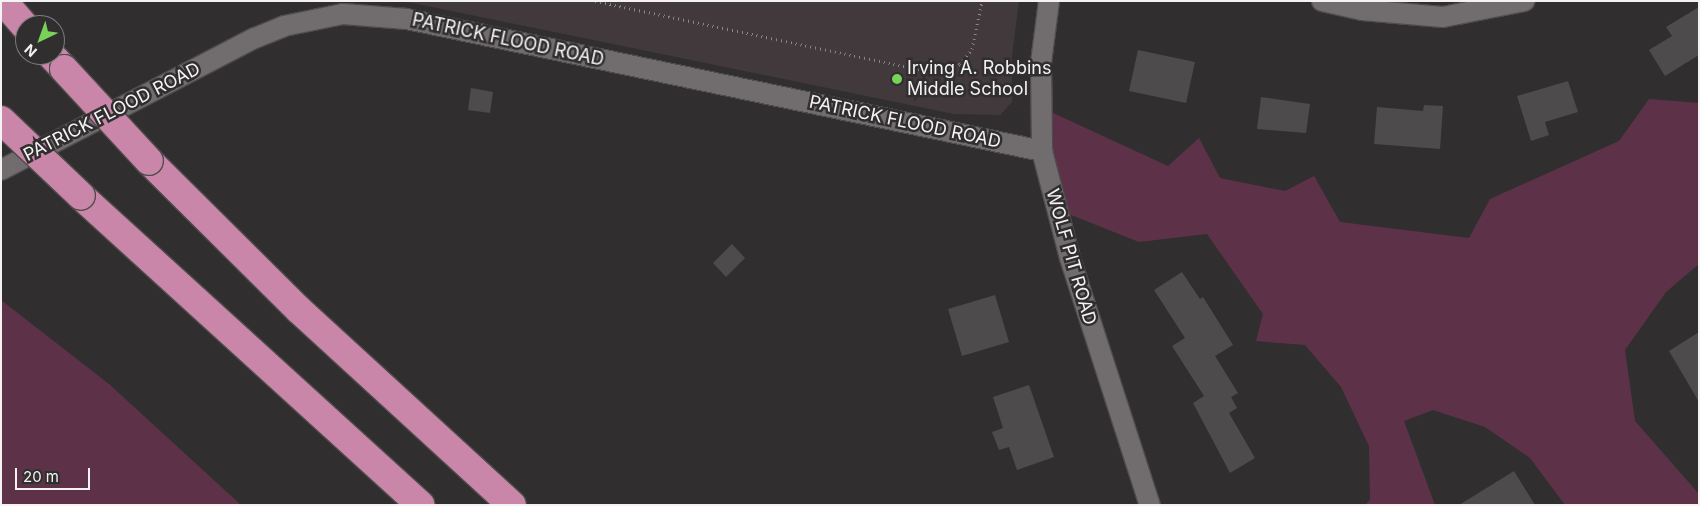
<!DOCTYPE html>
<html>
<head>
<meta charset="utf-8">
<style>
  body { margin:0 }
  #map { position:relative; width:1700px; height:506px; overflow:hidden; background:#312e30; font-family:Inter,sans-serif }
  div>[style] { position:absolute }
  .built>* { inset:0; background:#42393d }
  .green>* { inset:0; background:#5d3249 }
  .building>* { inset:0; background:#4e4b4c }
  .path>* { height:3px; margin-top:-1.5px; transform-origin:0; background:repeating-linear-gradient(90deg,#878586 0 1px,transparent 0 5px) }
  .roads { filter:drop-shadow(1px 0 #4e4c4c) drop-shadow(-1px 0 #4e4c4c) drop-shadow(0 1px #4e4c4c) drop-shadow(0 -1px #4e4c4c) }
  .minor>* { height:20px; margin:-10px; padding:0 10px; transform-origin:10px; border-radius:10px; background:#716d6f }
  .motorway>* { height:28px; margin:-14px; padding:0 14px; transform-origin:14px; border-radius:14px; background:#ca86a8 }
  .bridges { filter:drop-shadow(1px 0 #4e4c4c) drop-shadow(-1px 0 #4e4c4c) drop-shadow(0 1px #4e4c4c) drop-shadow(0 -1px #4e4c4c) }
  .motorway-bridge>* { height:28px; margin:-14px; padding:0 14px; transform-origin:14px; border-radius:14px; background:#ca86a8 }
  .dots>* { width:14px; height:14px; translate:-50% -50%; box-sizing:border-box; border:2px solid #312e30; border-radius:50% }
  span { translate:-50% -50%; white-space:nowrap; text-align:center; line-height:1.15; -webkit-text-stroke:5px #312e30; paint-order:stroke }
  .street-label { font-size:18px; color:#f4f2f2 }
  .poi-label { font-size:18px; color:#f4f2f2 }
  .left { translate:0 -50%; text-align:left }
  .frame { position:absolute; inset:0; border:2px solid #f4f2f2; pointer-events:none }
  .north { position:absolute; left:15px; top:15px; width:50px; height:50px; box-sizing:border-box; background:#312e30; border:1px solid #7f7c7e; border-radius:50%; rotate:222deg; font-size:14px; font-weight:700; line-height:20px; text-align:center; color:#f4f2f2 }
  .north::after { content:''; display:block; margin:auto; width:18px; height:22px; background:#78d158; clip-path:polygon(50% 0,100% 100%,50% 72%,0 100%) }
  .scale { position:absolute; left:15px; top:468px; width:75px; height:22px; box-sizing:border-box; border:2px solid #f4f2f2; border-top:0; padding-left:6px; font-size:15px; line-height:18px; white-space:nowrap; color:#f4f2f2; -webkit-text-stroke:4px #312e30; paint-order:stroke }
</style>
</head>
<body>
<div id="map">
  <div class="built">
    <i style="clip-path:polygon(403px 1px,1019px 1px,1012px 56px,1012px 102px,1000px 115px,954px 114px)"></i>
  </div>
  <div class="green">
    <i style="clip-path:polygon(1649px 99px,1699px 103px,1699px 264px,1666px 292px,1625px 350px,1635px 421px,1699px 494px,1699px 505px,1565px 505px,1530px 458px,1485px 427px,1433px 410px,1404px 421px,1435px 505px,1365px 505px,1370px 500px,1369px 446px,1341px 387px,1305px 345px,1256px 341px,1263px 314px,1207px 234px,1139px 242px,1056px 209px,1040px 107px,1168px 166px,1199px 138px,1220px 178px,1285px 191px,1314px 176px,1340px 222px,1469px 238px,1490px 199px,1619px 141px)"></i>
    <i style="clip-path:polygon(1px 300px,109px 384px,241px 505px,1px 505px)"></i>
  </div>
  <div class="building">
    <i style="clip-path:polygon(1699px 7px,1699px 55px,1665px 76px,1649px 50px,1672px 36px,1666px 27px)"></i>
    <i style="clip-path:polygon(1138px 50px,1195px 62px,1186px 103px,1129px 91px)"></i>
    <i style="clip-path:polygon(1568px 81px,1578px 112px,1545px 122px,1549px 135px,1531px 141px,1517px 96px)"></i>
    <i style="clip-path:polygon(471px 88px,493px 92px,490px 113px,468px 110px)"></i>
    <i style="clip-path:polygon(1261px 97px,1310px 104px,1306px 133px,1257px 129px)"></i>
    <i style="clip-path:polygon(1424px 105px,1443px 106px,1440px 149px,1374px 144px,1377px 107px,1423px 111px)"></i>
    <i style="clip-path:polygon(732px 244px,745px 258px,726px 277px,713px 263px)"></i>
    <i style="clip-path:polygon(1182px 272px,1200px 299px,1203px 297px,1233px 345px,1215px 356px,1238px 393px,1231px 397px,1237px 408px,1229px 413px,1255px 458px,1230px 473px,1193px 403px,1204px 396px,1172px 346px,1185px 338px,1154px 290px)"></i>
    <i style="clip-path:polygon(995px 295px,1009px 342px,962px 356px,948px 309px)"></i>
    <i style="clip-path:polygon(1699px 332px,1699px 402px,1669px 351px)"></i>
    <i style="clip-path:polygon(1029px 385px,1054px 457px,1017px 470px,1009px 447px,999px 450px,992px 432px,1003px 428px,993px 397px)"></i>
    <i style="clip-path:polygon(1514px 471px,1535px 505px,1459px 505px)"></i>
  </div>
  <div class="path">
    <i style="left:595px;top:1px;width:339px;rotate:11.9deg"></i>
    <i style="left:927px;top:71px;width:18px"></i>
    <i style="left:945px;top:71px;width:17px;rotate:-25deg"></i>
    <i style="left:960px;top:64px;width:19px;rotate:-51deg"></i>
    <i style="left:972px;top:49px;width:49px;rotate:-78.2deg"></i>
  </div>
  <div class="roads">
    <div class="minor">
      <i style="left:1049px;top:1px;width:63px;rotate:97.4deg"></i>
      <i style="left:1041px;top:63px;width:88px;rotate:89.3deg"></i>
      <i style="left:1042px;top:151px;width:111px;rotate:75.3deg"></i>
      <i style="left:1070px;top:258px;width:260px;rotate:72.1deg"></i>
      <i style="left:1322px;top:1px;width:41px;rotate:12.7deg"></i>
      <i style="left:1362px;top:10px;width:81px;rotate:4.9deg"></i>
      <i style="left:1443px;top:17px;width:83px;rotate:-11.2deg"></i>
      <i style="left:1px;top:170px;width:286px;rotate:-27.5deg"></i>
      <i style="left:255px;top:38px;width:31px;rotate:-22deg"></i>
      <i style="left:284px;top:26px;width:60px;rotate:-11.5deg"></i>
      <i style="left:343px;top:14px;width:64px;rotate:4.5deg"></i>
      <i style="left:407px;top:19px;width:649px;rotate:11.74deg"></i>
    </div>
    <div class="motorway">
      <i style="left:3px;top:1px;width:33px;rotate:49deg"></i>
      <i style="left:51px;top:55px;width:19px;rotate:47deg"></i>
      <i style="left:149px;top:161px;width:210px;rotate:44.8deg"></i>
      <i style="left:298px;top:309px;width:290px;rotate:42.5deg"></i>
      <i style="left:81px;top:196px;width:459px;rotate:42.3deg"></i>
    </div>
  </div>
  <div class="bridges">
    <div class="motorway-bridge">
      <i style="left:64px;top:69px;width:125px;rotate:47.3deg"></i>
      <i style="left:1px;top:120px;width:110px;rotate:43.5deg"></i>
    </div>
  </div>
  <div class="dots">
    <i style="left:897px;top:79px;background:#78d158"></i>
  </div>
  <div class="street-label">
    <span style="left:508px;top:40px;rotate:12deg">PATRICK FLOOD ROAD</span>
    <span style="left:112px;top:112px;rotate:-27deg">PATRICK FLOOD ROAD</span>
    <span style="left:905px;top:122px;rotate:12deg">PATRICK FLOOD ROAD</span>
    <span style="left:1071px;top:257px;rotate:74deg">WOLF PIT ROAD</span>
  </div>
  <div class="poi-label">
    <span class="left" style="left:907px;top:79px">Irving A. Robbins<br>Middle School</span>
  </div>
  <div class="frame"></div>
  <div class="north">N</div>
  <div class="scale">20 m</div>
</div>
</body>
</html>
